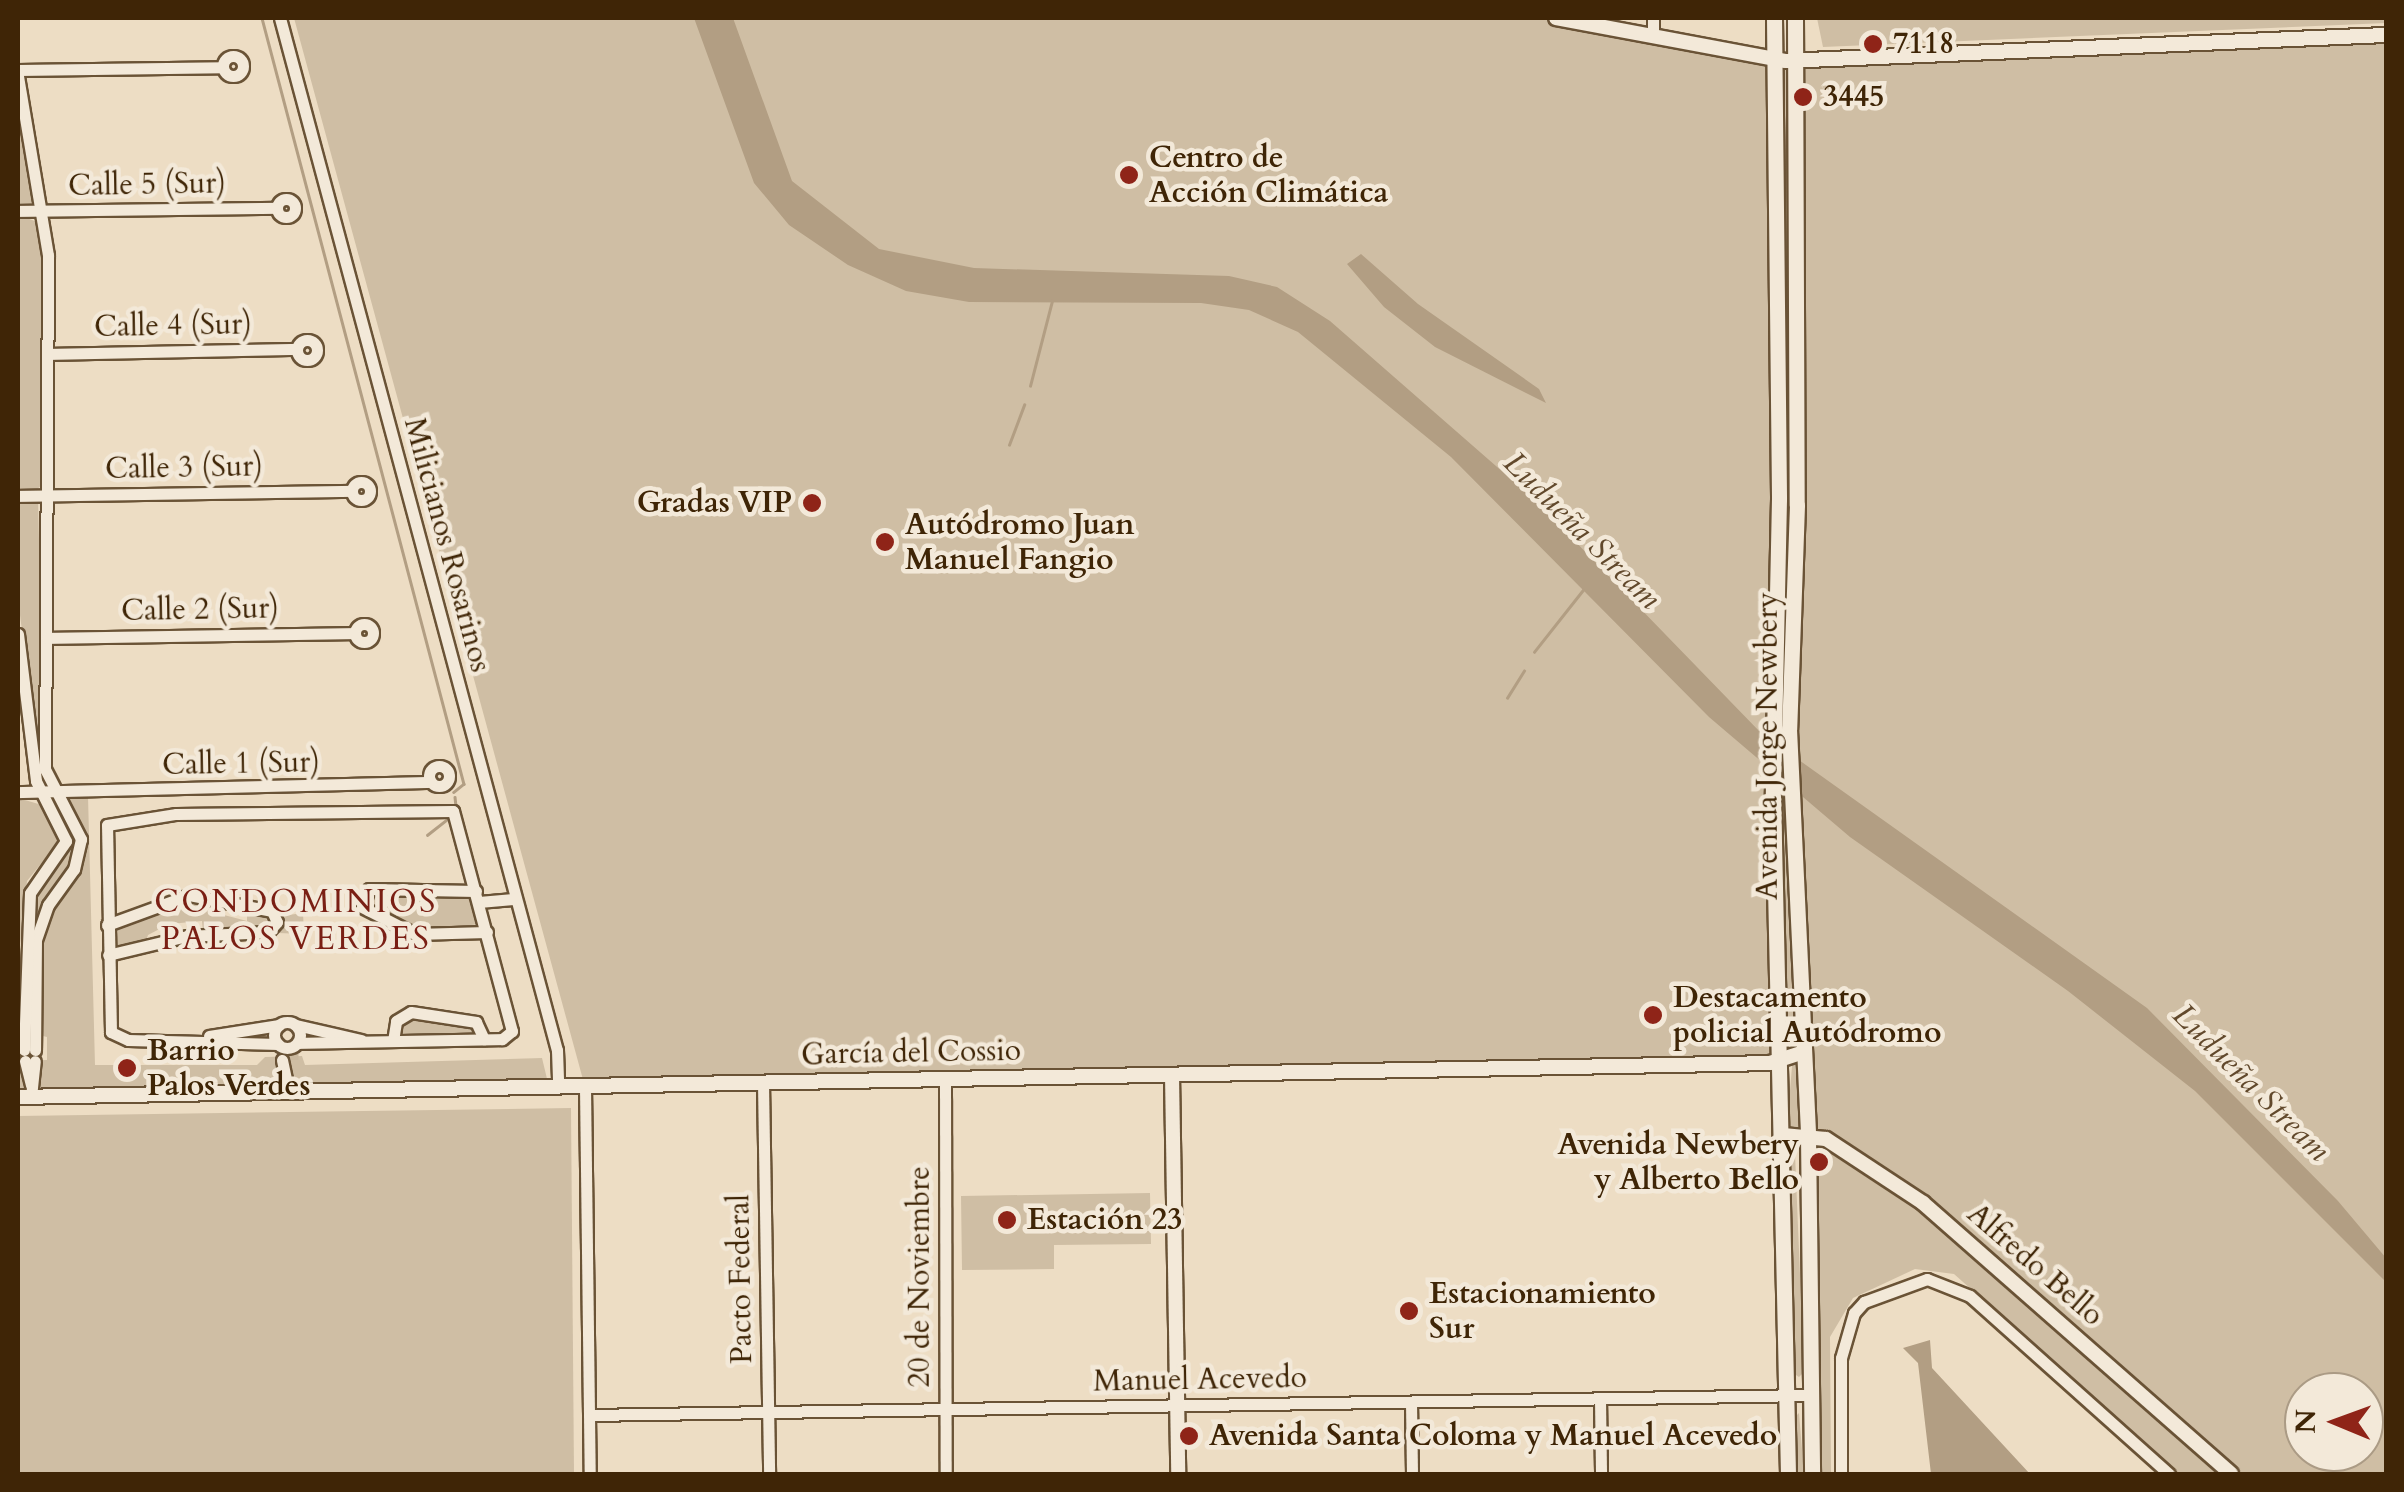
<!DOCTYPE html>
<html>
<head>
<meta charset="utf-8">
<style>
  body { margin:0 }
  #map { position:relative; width:2404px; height:1492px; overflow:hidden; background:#edddc4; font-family:Cardo,serif }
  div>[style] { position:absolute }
  .green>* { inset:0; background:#cfbea4 }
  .water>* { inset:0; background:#b29e83 }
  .stream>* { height:2.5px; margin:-1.25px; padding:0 1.25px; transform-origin:1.25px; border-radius:1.25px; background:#b29e83 }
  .minor-tunnel>* { height:11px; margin-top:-5.5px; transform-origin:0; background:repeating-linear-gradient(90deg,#cab89e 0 11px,transparent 0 16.5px) }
  .roads { filter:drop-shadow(2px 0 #6a5336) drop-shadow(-2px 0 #6a5336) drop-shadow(0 2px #6a5336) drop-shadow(0 -2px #6a5336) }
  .minor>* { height:11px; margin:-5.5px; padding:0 5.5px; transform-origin:5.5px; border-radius:5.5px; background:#f3e9d9 }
  .minor>.ring { margin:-5.5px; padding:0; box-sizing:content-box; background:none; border:11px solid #f3e9d9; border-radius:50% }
  .tertiary>* { height:14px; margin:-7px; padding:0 7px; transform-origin:7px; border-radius:7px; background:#f3e9d9 }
  .secondary>* { height:15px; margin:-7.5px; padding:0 7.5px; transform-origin:7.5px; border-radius:7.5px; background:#f3e9d9 }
  .dots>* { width:28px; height:28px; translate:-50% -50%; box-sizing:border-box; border:5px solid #f3e9d9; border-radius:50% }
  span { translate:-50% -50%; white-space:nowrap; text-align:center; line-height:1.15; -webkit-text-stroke:9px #f3e9d9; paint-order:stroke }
  .poi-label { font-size:30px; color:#3f2506; font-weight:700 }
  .left { translate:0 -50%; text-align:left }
  .right { translate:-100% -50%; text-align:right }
  .street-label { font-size:30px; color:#3f2506 }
  .water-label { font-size:32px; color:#62492c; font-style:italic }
  .neighbourhood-label { font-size:32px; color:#7a1f14; letter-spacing:2.5px }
  .frame { position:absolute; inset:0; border:20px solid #3f2506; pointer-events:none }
  .north { position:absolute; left:2284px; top:1372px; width:100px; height:100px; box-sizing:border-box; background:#f3e9d9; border:2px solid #ab9b85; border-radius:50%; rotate:271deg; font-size:28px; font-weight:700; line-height:40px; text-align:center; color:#3f2506 }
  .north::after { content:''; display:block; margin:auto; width:35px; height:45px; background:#8f2418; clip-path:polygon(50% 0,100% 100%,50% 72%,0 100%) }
</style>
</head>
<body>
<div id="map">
  <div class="green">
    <i style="clip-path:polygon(evenodd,294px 18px,1556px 18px,1775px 59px,2386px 35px,2386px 1474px,2179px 1474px,1954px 1274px,1915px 1269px,1853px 1298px,1830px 1337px,1831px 1474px,1812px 1474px,1808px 1138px,1793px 1135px,1788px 1115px,1793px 1054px,1770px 1063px,585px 1087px,294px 18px,2304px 1392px,2364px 1392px,2364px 1452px,2304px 1452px,2304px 1392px)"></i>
    <i style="clip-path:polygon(1817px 18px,2386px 18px,2386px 23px,1823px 47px)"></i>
    <i style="clip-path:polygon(18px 102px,35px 203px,18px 207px)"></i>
    <i style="clip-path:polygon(24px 217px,40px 223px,44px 243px,44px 483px,34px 492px,18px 492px,18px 220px)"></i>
    <i style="clip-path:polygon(38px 500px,45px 779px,41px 782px,18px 599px,18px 501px)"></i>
    <i style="clip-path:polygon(66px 796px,88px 796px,95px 1065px,257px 1065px,265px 1057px,302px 1056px,305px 1065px,542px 1058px,549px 1087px,18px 1097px,18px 1061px,47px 1060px,47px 1037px,39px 1035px,42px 931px,81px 863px)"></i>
    <i style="clip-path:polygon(18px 798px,42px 805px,61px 839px,27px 881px,18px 967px)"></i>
    <i style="clip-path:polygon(61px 810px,77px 841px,71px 865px,35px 922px,32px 941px,33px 898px,41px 880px,70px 850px)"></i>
    <i style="clip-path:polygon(368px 894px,471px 896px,480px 924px,422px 931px,369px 909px)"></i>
    <i style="clip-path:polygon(181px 900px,221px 906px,224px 915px,247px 921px,247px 913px,264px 916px,270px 924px,203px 931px,202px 921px,169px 924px,148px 935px,145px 945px,111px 945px,115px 928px)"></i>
    <i style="clip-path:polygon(303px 913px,304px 934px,278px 933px,281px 916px)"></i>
    <i style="clip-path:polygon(407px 1016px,476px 1025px,480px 1035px,402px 1035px)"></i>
    <i style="clip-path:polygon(571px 1108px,574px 1474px,18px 1474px,18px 1116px)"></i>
    <i style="clip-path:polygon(1795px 1154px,1804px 1372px,1799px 1377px,1793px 1373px,1789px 1161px)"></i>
    <i style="clip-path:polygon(1150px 1193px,1151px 1244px,1054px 1245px,1054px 1269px,962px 1270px,961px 1196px)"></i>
    <i style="clip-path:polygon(1799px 1413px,1804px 1474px,1794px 1474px,1794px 1418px)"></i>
  </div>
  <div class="water">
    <i style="clip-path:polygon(694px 18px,733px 18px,792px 181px,879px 249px,974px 268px,1229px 276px,1277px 287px,1330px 321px,1536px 501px,1761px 733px,2147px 1008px,2338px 1201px,2386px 1258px,2386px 1282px,2195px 1091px,2068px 991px,1850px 837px,1709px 717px,1451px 457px,1298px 332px,1249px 310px,1201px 303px,969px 302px,906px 291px,848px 265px,789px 225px,754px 183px)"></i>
    <i style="clip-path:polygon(1361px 254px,1418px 304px,1539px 389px,1546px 403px,1435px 347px,1384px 307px,1347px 264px)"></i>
    <i style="clip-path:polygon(1930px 1340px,1932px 1368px,2030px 1474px,1931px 1474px,1918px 1363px,1903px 1348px)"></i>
  </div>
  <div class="stream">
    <i style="left:262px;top:18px;width:792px;rotate:75.23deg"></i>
    <i style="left:464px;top:784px;width:13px;rotate:141deg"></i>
    <i style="left:1030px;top:386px;width:88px;rotate:-75.5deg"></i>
    <i style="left:1009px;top:445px;width:43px;rotate:-69.4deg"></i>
    <i style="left:1534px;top:652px;width:79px;rotate:-51.7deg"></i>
    <i style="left:1507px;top:698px;width:32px;rotate:-58deg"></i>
    <i style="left:455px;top:797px;width:10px;rotate:84deg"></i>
    <i style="left:427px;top:835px;width:28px;rotate:-38deg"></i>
  </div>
  <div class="minor-tunnel">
    <i style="left:293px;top:1060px;width:7px;rotate:-90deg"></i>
  </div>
  <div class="roads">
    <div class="minor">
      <i style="left:280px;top:18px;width:1069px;rotate:74.98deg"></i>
      <i style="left:557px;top:1050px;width:37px;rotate:88deg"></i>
      <i style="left:1653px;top:18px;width:18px;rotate:90deg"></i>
      <i class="ring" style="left:223px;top:56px;width:9px;height:9px"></i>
      <i style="left:18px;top:70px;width:205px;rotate:-0.8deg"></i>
      <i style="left:18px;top:76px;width:181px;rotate:80.5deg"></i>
      <i style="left:48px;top:255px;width:514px;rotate:90.33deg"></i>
      <i style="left:45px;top:769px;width:79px;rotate:62.8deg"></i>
      <i style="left:81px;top:839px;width:31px;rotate:103deg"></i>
      <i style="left:74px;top:869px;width:44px;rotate:125.8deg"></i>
      <i style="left:48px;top:905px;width:36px;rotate:109deg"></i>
      <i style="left:36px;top:939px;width:111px;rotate:90.5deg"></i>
      <i class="ring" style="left:277px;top:199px;width:7px;height:7px"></i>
      <i style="left:18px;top:211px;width:258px;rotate:-0.7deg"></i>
      <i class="ring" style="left:297px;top:340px;width:9px;height:9px"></i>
      <i style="left:51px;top:354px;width:246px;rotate:-1.2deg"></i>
      <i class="ring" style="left:352px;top:482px;width:7px;height:7px"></i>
      <i style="left:18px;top:496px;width:334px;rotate:-0.9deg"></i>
      <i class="ring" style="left:355px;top:624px;width:7px;height:7px"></i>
      <i style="left:18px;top:634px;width:148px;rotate:83deg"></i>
      <i style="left:36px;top:781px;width:67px;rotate:63.4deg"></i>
      <i style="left:66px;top:841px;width:63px;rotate:124.7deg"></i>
      <i style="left:30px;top:893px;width:157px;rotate:92.2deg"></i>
      <i style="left:47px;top:638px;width:307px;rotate:-0.9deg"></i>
      <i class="ring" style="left:429px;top:766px;width:9px;height:9px"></i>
      <i style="left:18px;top:792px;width:413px;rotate:-1.4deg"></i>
      <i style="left:476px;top:891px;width:107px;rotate:-178.9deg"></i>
      <i style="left:369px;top:889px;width:19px;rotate:111deg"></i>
      <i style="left:362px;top:907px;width:59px;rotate:27deg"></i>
      <i style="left:415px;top:934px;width:72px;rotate:-1.6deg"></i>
      <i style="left:479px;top:902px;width:37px;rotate:-5deg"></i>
      <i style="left:107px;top:925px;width:87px;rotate:-20.1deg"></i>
      <i style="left:189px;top:895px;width:85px;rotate:10.9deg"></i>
      <i style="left:272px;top:911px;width:12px;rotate:66deg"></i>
      <i style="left:277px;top:922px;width:13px;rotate:132deg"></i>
      <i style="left:268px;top:932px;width:81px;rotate:177.2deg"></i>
      <i style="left:187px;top:936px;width:81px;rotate:166.5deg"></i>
      <i class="ring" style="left:274px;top:1022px;width:15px;height:15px"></i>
      <i style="left:296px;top:1025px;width:67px;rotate:13deg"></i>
      <i style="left:209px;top:1036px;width:71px;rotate:-8.9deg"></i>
      <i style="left:393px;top:1041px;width:20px;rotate:-81deg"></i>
      <i style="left:396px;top:1021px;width:17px;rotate:-31deg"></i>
      <i style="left:411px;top:1012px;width:66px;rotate:8.7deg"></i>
      <i style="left:476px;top:1022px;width:19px;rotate:65deg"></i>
      <i style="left:278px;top:1044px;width:150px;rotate:-178.5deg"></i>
      <i style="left:128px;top:1040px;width:19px;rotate:-155deg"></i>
      <i style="left:111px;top:1032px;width:207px;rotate:-91.1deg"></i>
      <i style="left:107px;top:825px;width:70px;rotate:-9.1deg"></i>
      <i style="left:176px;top:814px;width:277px;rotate:-0.6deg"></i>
      <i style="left:453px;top:811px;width:228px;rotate:75deg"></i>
      <i style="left:512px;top:1031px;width:13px;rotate:141deg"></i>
      <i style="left:502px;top:1039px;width:204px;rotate:178.9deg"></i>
      <i style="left:282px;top:1060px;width:33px;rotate:78deg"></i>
      <i style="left:25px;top:1061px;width:25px;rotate:76deg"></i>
      <i style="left:945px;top:1079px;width:395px;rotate:89.9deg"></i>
      <i style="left:763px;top:1083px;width:391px;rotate:89.1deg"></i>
      <i style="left:585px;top:1087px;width:387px;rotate:89.3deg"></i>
      <i style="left:31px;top:1097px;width:36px;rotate:-84deg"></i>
      <i style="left:1600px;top:1399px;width:75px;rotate:89.2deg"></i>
      <i style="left:1411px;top:1402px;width:72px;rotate:89.2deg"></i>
      <i style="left:589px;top:1415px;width:1222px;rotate:-0.94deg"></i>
      <i style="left:1841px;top:1474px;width:116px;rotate:-90deg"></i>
      <i style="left:1841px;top:1358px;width:47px;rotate:-73.9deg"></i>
      <i style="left:1854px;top:1313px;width:15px;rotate:-48deg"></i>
      <i style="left:1864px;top:1302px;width:67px;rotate:-20.1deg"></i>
      <i style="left:1927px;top:1279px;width:46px;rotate:21.6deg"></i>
      <i style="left:1970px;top:1296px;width:267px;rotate:41.8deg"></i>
    </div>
    <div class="tertiary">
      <i style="left:1556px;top:18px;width:233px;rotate:10.6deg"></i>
      <i style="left:1785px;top:61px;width:602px;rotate:-2.48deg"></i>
      <i style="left:1172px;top:1075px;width:399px;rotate:89.1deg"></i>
      <i style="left:18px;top:1097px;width:1752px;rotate:-1.11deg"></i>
      <i style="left:1770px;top:1063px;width:36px;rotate:-18deg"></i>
      <i style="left:1783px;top:1135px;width:43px;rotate:5.3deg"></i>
      <i style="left:1826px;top:1139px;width:116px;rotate:33.4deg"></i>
      <i style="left:1923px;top:1203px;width:410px;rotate:41.3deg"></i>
    </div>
    <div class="secondary">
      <i style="left:1774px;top:18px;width:481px;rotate:89.4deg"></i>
      <i style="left:1779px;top:499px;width:298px;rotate:91.2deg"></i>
      <i style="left:1773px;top:797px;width:677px;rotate:88.73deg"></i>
      <i style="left:1795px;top:18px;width:487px;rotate:89.8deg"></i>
      <i style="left:1797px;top:505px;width:224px;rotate:92deg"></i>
      <i style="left:1789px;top:729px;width:408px;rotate:87.3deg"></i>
      <i style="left:1808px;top:1137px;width:337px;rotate:89.3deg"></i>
    </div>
  </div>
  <div class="dots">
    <i style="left:1873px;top:44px;background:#8f2418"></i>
    <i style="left:1803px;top:97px;background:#8f2418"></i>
    <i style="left:1129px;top:175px;background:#8f2418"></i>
    <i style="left:812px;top:503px;background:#8f2418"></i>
    <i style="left:885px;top:542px;background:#8f2418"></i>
    <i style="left:1653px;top:1015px;background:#8f2418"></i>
    <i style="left:127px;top:1068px;background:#8f2418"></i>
    <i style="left:1819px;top:1162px;background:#8f2418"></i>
    <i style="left:1007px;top:1220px;background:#8f2418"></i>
    <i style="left:1409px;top:1311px;background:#8f2418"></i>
    <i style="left:1189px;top:1436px;background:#8f2418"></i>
  </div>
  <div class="poi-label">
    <span class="left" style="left:1893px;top:44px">7118</span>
    <span class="left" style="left:1823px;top:97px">3445</span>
    <span class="left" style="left:1149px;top:175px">Centro de<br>Acción Climática</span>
    <span class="right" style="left:792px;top:503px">Gradas VIP</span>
    <span class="left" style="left:905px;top:542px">Autódromo Juan<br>Manuel Fangio</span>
    <span class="left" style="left:1673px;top:1015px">Destacamento<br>policial Autódromo</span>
    <span class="left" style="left:147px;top:1068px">Barrio<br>Palos Verdes</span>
    <span class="right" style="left:1799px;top:1162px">Avenida Newbery<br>y Alberto Bello</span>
    <span class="left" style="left:1027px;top:1220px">Estación 23</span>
    <span class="left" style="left:1429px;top:1311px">Estacionamiento<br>Sur</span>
    <span class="left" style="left:1209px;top:1436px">Avenida Santa Coloma y Manuel Acevedo</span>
  </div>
  <div class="street-label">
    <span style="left:147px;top:185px;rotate:-1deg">Calle 5 (Sur)</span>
    <span style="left:173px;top:326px;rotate:-1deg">Calle 4 (Sur)</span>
    <span style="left:184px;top:468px;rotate:-1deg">Calle 3 (Sur)</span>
    <span style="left:447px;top:545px;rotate:75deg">Milicianos Rosarinos</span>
    <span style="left:200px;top:610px;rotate:-1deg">Calle 2 (Sur)</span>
    <span style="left:1768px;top:746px;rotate:-90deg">Avenida Jorge Newbery</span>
    <span style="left:241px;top:764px;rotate:-1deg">Calle 1 (Sur)</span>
    <span style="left:911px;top:1053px;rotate:-1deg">García del Cossio</span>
    <span style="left:2035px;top:1265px;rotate:41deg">Alfredo Bello</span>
    <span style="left:920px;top:1277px;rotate:-90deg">20 de Noviembre</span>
    <span style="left:741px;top:1279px;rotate:-91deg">Pacto Federal</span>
    <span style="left:1200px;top:1380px;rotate:-1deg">Manuel Acevedo</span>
  </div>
  <div class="water-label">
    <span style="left:1582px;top:531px;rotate:45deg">Ludueña Stream</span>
    <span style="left:2251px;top:1083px;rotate:45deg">Ludueña Stream</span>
  </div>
  <div class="neighbourhood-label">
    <span style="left:296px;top:921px">CONDOMINIOS<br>PALOS VERDES</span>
  </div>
  <div class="frame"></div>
  <div class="north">N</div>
</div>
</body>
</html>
